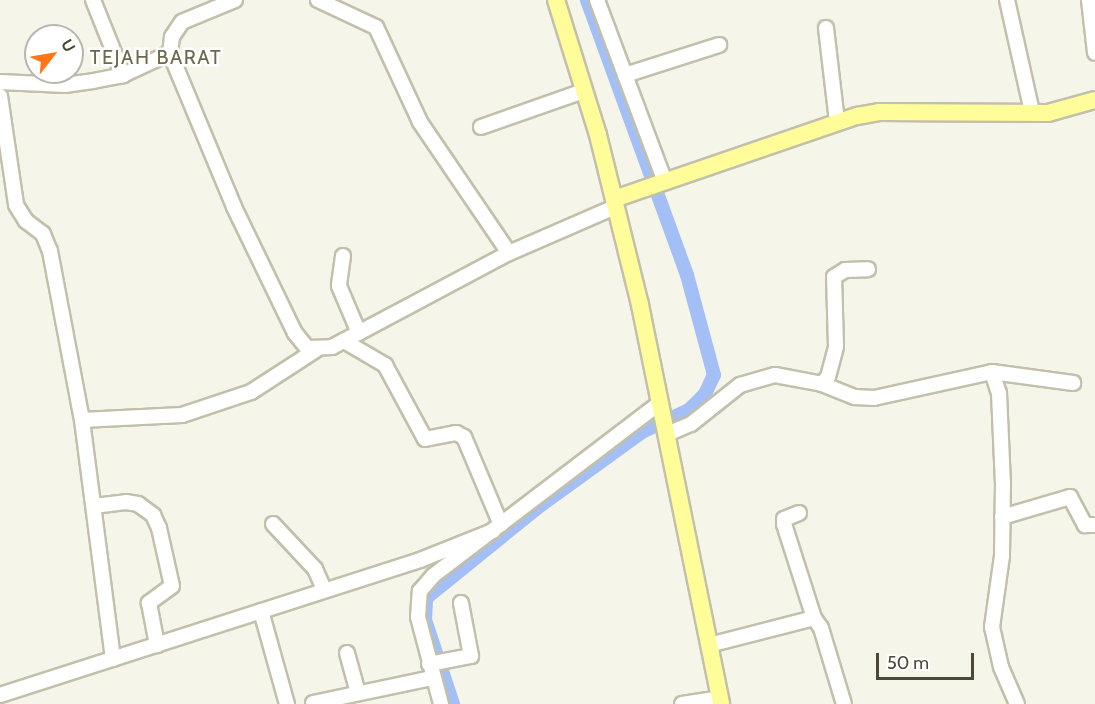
<!DOCTYPE html>
<html>
<head>
<meta charset="utf-8">
<style>
  body { margin:0 }
  #map { position:relative; width:1095px; height:704px; overflow:hidden; background:#f6f5ea; font-family:Cabin,sans-serif }
  div>[style] { position:absolute }
  .canal>* { height:14px; margin:-7px; padding:0 7px; transform-origin:7px; border-radius:7px; background:#a3bff6 }
  .roads { filter:drop-shadow(2px 0 #c2c0ab) drop-shadow(-2px 0 #c2c0ab) drop-shadow(0 2px #c2c0ab) drop-shadow(0 -2px #c2c0ab) }
  .minor>* { height:14px; margin:-7px; padding:0 7px; transform-origin:7px; border-radius:7px; background:#fff }
  .major>* { height:16px; margin:-8px; padding:0 8px; transform-origin:8px; border-radius:8px; background:#fffc9a }
  span { translate:-50% -50%; white-space:nowrap; text-align:center; line-height:1.15; -webkit-text-stroke:5px #fff; paint-order:stroke }
  .quarter-label { font-size:20px; color:#6e694d; letter-spacing:1.5px }
  .north { position:absolute; left:24px; top:24px; width:60px; height:60px; box-sizing:border-box; background:#fff; border:2px solid #b7b6af; border-radius:50%; rotate:59deg; font-size:16px; font-weight:700; line-height:24px; text-align:center; color:#4b4837 }
  .north::after { content:''; display:block; margin:auto; width:21px; height:27px; background:#ff7518; clip-path:polygon(50% 0,100% 100%,50% 72%,0 100%) }
  .scale { position:absolute; left:876px; top:653px; width:98px; height:27px; box-sizing:border-box; border:3px solid #4b4837; border-top:0; padding-left:8px; font-size:18px; line-height:21px; white-space:nowrap; color:#4b4837; -webkit-text-stroke:4px #fff; paint-order:stroke }
</style>
</head>
<body>
<div id="map">
  <div class="canal">
    <i style="left:453px;top:704px;width:89px;rotate:-108.4deg"></i>
    <i style="left:425px;top:620px;width:22px;rotate:-87deg"></i>
    <i style="left:426px;top:598px;width:143px;rotate:-39deg"></i>
    <i style="left:537px;top:508px;width:130px;rotate:-35.9deg"></i>
    <i style="left:642px;top:432px;width:52px;rotate:-25.1deg"></i>
    <i style="left:689px;top:410px;width:23px;rotate:-45deg"></i>
    <i style="left:705px;top:394px;width:21px;rotate:-65deg"></i>
    <i style="left:714px;top:375px;width:104px;rotate:-105.1deg"></i>
    <i style="left:687px;top:275px;width:293px;rotate:-110deg"></i>
  </div>
  <div class="roads">
    <div class="minor">
      <i style="left:93px;top:0;width:81px;rotate:68.2deg"></i>
      <i style="left:235px;top:0;width:57px;rotate:157.5deg"></i>
      <i style="left:182px;top:22px;width:18px;rotate:124deg"></i>
      <i style="left:172px;top:37px;width:16px;rotate:97deg"></i>
      <i style="left:170px;top:53px;width:167px;rotate:67.4deg"></i>
      <i style="left:234px;top:207px;width:140px;rotate:64.2deg"></i>
      <i style="left:295px;top:333px;width:19px;rotate:51deg"></i>
      <i style="left:307px;top:348px;width:25px;rotate:-2deg"></i>
      <i style="left:332px;top:347px;width:200px;rotate:-28deg"></i>
      <i style="left:509px;top:253px;width:116px;rotate:-23.5deg"></i>
      <i style="left:318px;top:0;width:64px;rotate:25deg"></i>
      <i style="left:376px;top:27px;width:105px;rotate:65.1deg"></i>
      <i style="left:420px;top:122px;width:158px;rotate:55.8deg"></i>
      <i style="left:597px;top:0;width:194px;rotate:69.5deg"></i>
      <i style="left:1007px;top:0;width:115px;rotate:77.4deg"></i>
      <i style="left:1089px;top:0;width:53px;rotate:83.5deg"></i>
      <i style="left:826px;top:28px;width:95px;rotate:83.3deg"></i>
      <i style="left:625px;top:75px;width:99px;rotate:-17.7deg"></i>
      <i style="left:0;top:82px;width:65px;rotate:2.6deg"></i>
      <i style="left:65px;top:85px;width:28px;rotate:-8deg"></i>
      <i style="left:93px;top:81px;width:31px;rotate:-11deg"></i>
      <i style="left:123px;top:75px;width:52px;rotate:-25.1deg"></i>
      <i style="left:0;top:96px;width:110px;rotate:81.6deg"></i>
      <i style="left:16px;top:205px;width:19px;rotate:58deg"></i>
      <i style="left:26px;top:221px;width:21px;rotate:37deg"></i>
      <i style="left:43px;top:234px;width:18px;rotate:68deg"></i>
      <i style="left:50px;top:251px;width:172px;rotate:79.3deg"></i>
      <i style="left:82px;top:420px;width:241px;rotate:82.6deg"></i>
      <i style="left:481px;top:127px;width:109px;rotate:-19.3deg"></i>
      <i style="left:343px;top:256px;width:30px;rotate:98deg"></i>
      <i style="left:339px;top:286px;width:51px;rotate:66.9deg"></i>
      <i style="left:344px;top:341px;width:48px;rotate:30.3deg"></i>
      <i style="left:385px;top:365px;width:84px;rotate:61.6deg"></i>
      <i style="left:425px;top:439px;width:32px;rotate:-11deg"></i>
      <i style="left:456px;top:433px;width:9px;rotate:27deg"></i>
      <i style="left:464px;top:437px;width:95px;rotate:67.2deg"></i>
      <i style="left:992px;top:372px;width:82px;rotate:7.7deg"></i>
      <i style="left:822px;top:384px;width:9px;rotate:-49deg"></i>
      <i style="left:828px;top:377px;width:31px;rotate:-75deg"></i>
      <i style="left:836px;top:347px;width:70px;rotate:-91.6deg"></i>
      <i style="left:834px;top:277px;width:13px;rotate:-32deg"></i>
      <i style="left:845px;top:270px;width:23px;rotate:-2deg"></i>
      <i style="left:82px;top:420px;width:100px;rotate:-2.9deg"></i>
      <i style="left:182px;top:415px;width:73px;rotate:-18.4deg"></i>
      <i style="left:251px;top:392px;width:77px;rotate:-32.9deg"></i>
      <i style="left:667px;top:434px;width:26px;rotate:-23deg"></i>
      <i style="left:691px;top:424px;width:63px;rotate:-38.5deg"></i>
      <i style="left:740px;top:385px;width:36px;rotate:-16deg"></i>
      <i style="left:775px;top:375px;width:48px;rotate:10.8deg"></i>
      <i style="left:822px;top:384px;width:35px;rotate:22deg"></i>
      <i style="left:855px;top:397px;width:19px;rotate:3deg"></i>
      <i style="left:874px;top:398px;width:121px;rotate:-12.4deg"></i>
      <i style="left:992px;top:372px;width:22px;rotate:72deg"></i>
      <i style="left:999px;top:393px;width:90px;rotate:87.5deg"></i>
      <i style="left:1003px;top:483px;width:73px;rotate:90.8deg"></i>
      <i style="left:1002px;top:556px;width:72px;rotate:98deg"></i>
      <i style="left:992px;top:627px;width:41px;rotate:77.3deg"></i>
      <i style="left:1001px;top:667px;width:40px;rotate:66.6deg"></i>
      <i style="left:94px;top:506px;width:32px;rotate:-7deg"></i>
      <i style="left:126px;top:502px;width:12px;rotate:9deg"></i>
      <i style="left:138px;top:504px;width:19px;rotate:36deg"></i>
      <i style="left:153px;top:515px;width:14px;rotate:65deg"></i>
      <i style="left:159px;top:528px;width:59px;rotate:77.4deg"></i>
      <i style="left:172px;top:586px;width:29px;rotate:144deg"></i>
      <i style="left:149px;top:603px;width:43px;rotate:79.2deg"></i>
      <i style="left:799px;top:513px;width:16px;rotate:158deg"></i>
      <i style="left:784px;top:519px;width:5px;rotate:90deg"></i>
      <i style="left:784px;top:524px;width:99px;rotate:72.3deg"></i>
      <i style="left:1002px;top:517px;width:71px;rotate:-16.4deg"></i>
      <i style="left:1070px;top:497px;width:32px;rotate:62deg"></i>
      <i style="left:1085px;top:525px;width:10px"></i>
      <i style="left:273px;top:524px;width:62px;rotate:47deg"></i>
      <i style="left:315px;top:569px;width:22px;rotate:66deg"></i>
      <i style="left:261px;top:611px;width:97px;rotate:74.4deg"></i>
      <i style="left:709px;top:645px;width:108px;rotate:-14.4deg"></i>
      <i style="left:814px;top:618px;width:12px;rotate:55deg"></i>
      <i style="left:821px;top:628px;width:79px;rotate:73.2deg"></i>
      <i style="left:347px;top:653px;width:41px;rotate:74.6deg"></i>
      <i style="left:429px;top:664px;width:43px;rotate:-10.8deg"></i>
      <i style="left:471px;top:656px;width:54px;rotate:-100.7deg"></i>
      <i style="left:0;top:695px;width:441px;rotate:-17.8deg"></i>
      <i style="left:420px;top:560px;width:79px;rotate:-21.7deg"></i>
      <i style="left:313px;top:703px;width:122px;rotate:-11.9deg"></i>
      <i style="left:441px;top:704px;width:90px;rotate:-104.8deg"></i>
      <i style="left:418px;top:617px;width:26px;rotate:-86deg"></i>
      <i style="left:420px;top:591px;width:21px;rotate:-49deg"></i>
      <i style="left:434px;top:575px;width:284px;rotate:-37.3deg"></i>
      <i style="left:682px;top:704px;width:38px;rotate:-9deg"></i>
    </div>
    <div class="major">
      <i style="left:556px;top:0;width:141px;rotate:72.7deg"></i>
      <i style="left:598px;top:135px;width:175px;rotate:76.1deg"></i>
      <i style="left:640px;top:305px;width:407px;rotate:78.5deg"></i>
      <i style="left:614px;top:199px;width:257px;rotate:-18.9deg"></i>
      <i style="left:857px;top:116px;width:22px;rotate:-10deg"></i>
      <i style="left:879px;top:112px;width:169px;rotate:0.3deg"></i>
      <i style="left:1048px;top:113px;width:49px;rotate:-15.5deg"></i>
    </div>
  </div>
  <div class="quarter-label">
    <span style="left:156px;top:57px">TEJAH BARAT</span>
  </div>
  <div class="north">U</div>
  <div class="scale">50 m</div>
</div>
</body>
</html>
